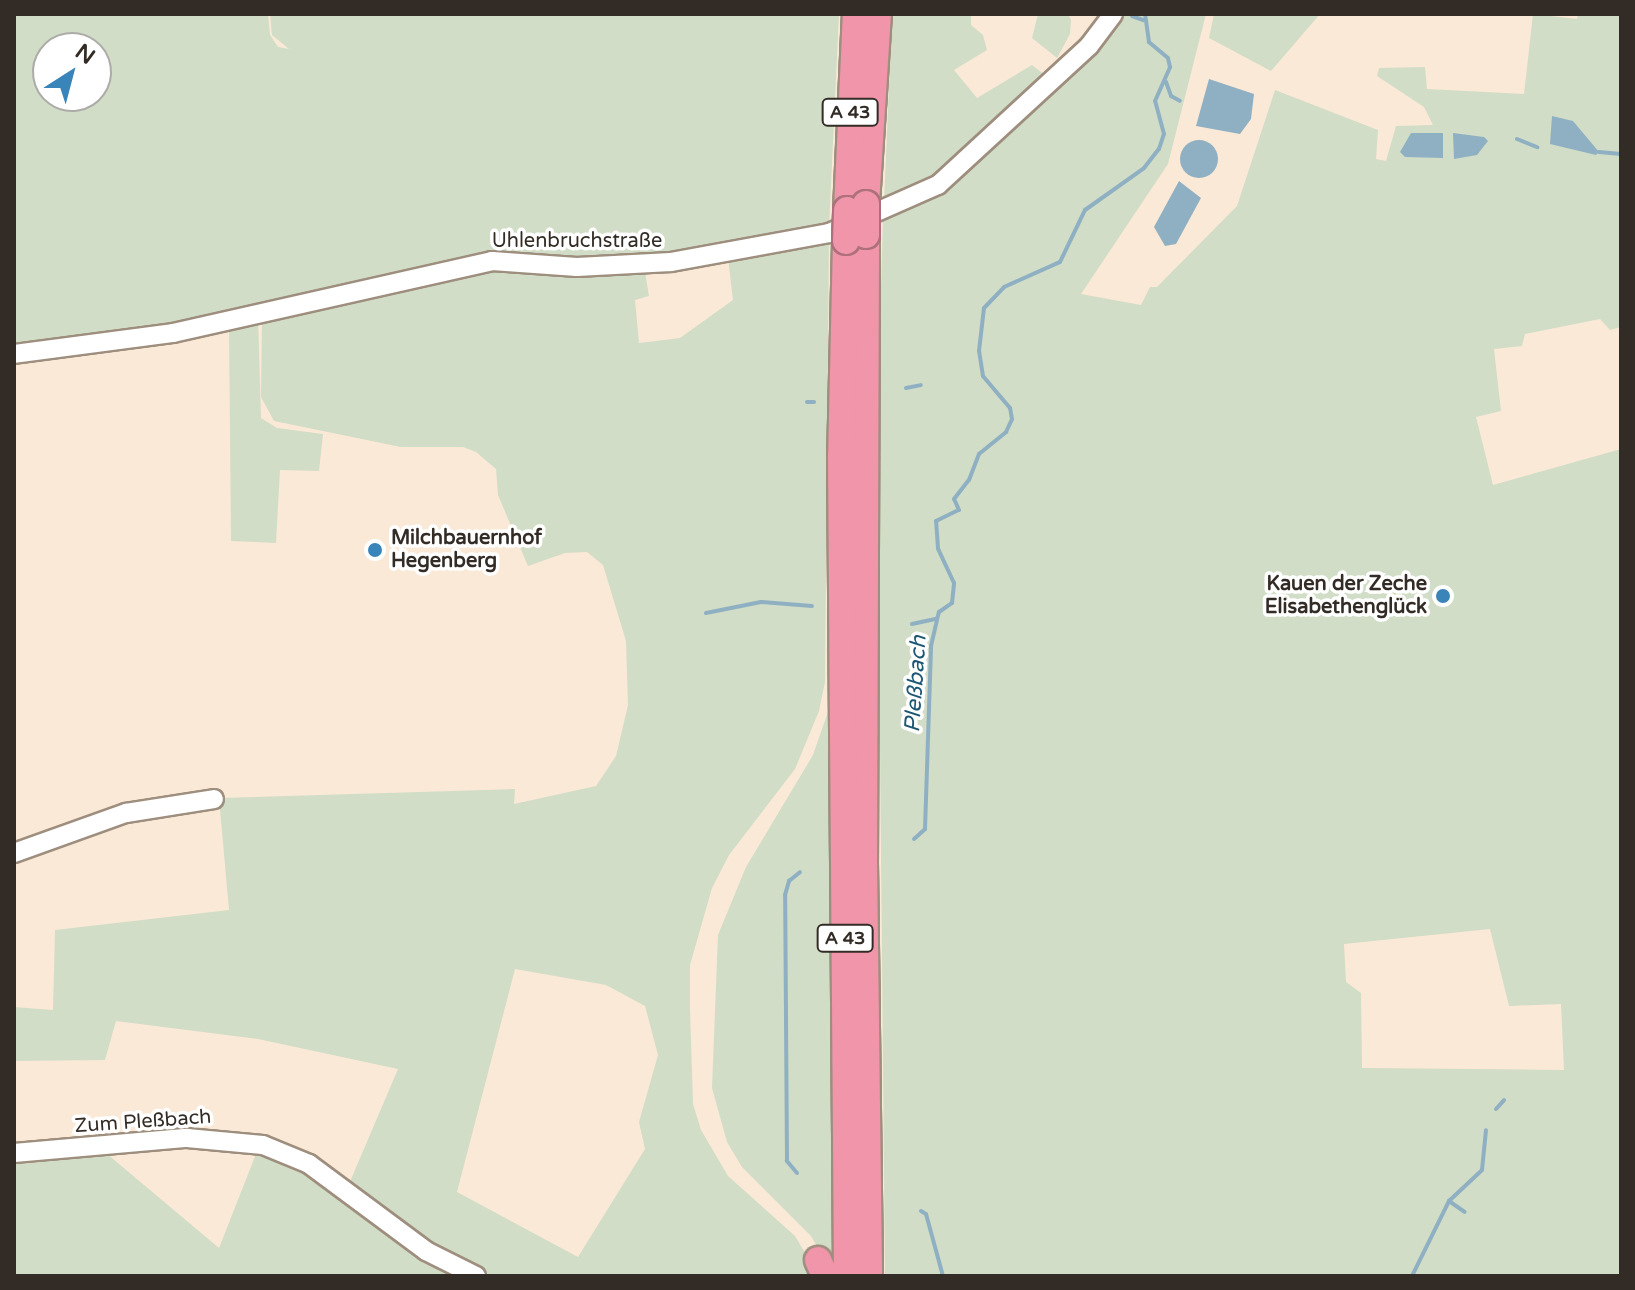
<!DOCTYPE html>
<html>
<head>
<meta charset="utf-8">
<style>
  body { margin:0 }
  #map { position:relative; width:1635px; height:1290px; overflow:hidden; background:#fae9d7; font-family:"Varela Round",sans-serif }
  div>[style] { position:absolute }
  .green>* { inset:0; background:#d1ddc6 }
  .water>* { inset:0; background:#8fb0c2 }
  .round { border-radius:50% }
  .stream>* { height:4px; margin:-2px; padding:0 2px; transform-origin:2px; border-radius:2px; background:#8fb0c2 }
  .roads { filter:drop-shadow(2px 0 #9e8e7e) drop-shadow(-2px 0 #9e8e7e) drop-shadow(0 2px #9e8e7e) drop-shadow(0 -2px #9e8e7e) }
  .minor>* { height:18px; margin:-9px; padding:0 9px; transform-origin:9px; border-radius:9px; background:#fff }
  .highway>* { height:26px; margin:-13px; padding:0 13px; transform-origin:13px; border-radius:13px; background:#f095aa }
  .bridges { filter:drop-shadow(2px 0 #ae707c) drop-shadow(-2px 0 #ae707c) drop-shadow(0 2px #ae707c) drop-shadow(0 -2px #ae707c) }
  .highway-bridge>* { height:26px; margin:-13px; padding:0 13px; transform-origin:13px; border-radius:13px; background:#f095aa }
  .dots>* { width:22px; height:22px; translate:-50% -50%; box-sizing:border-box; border:4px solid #fff; border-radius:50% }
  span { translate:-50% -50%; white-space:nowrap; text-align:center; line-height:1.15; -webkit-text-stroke:7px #fff; paint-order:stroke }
  .shield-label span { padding:2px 6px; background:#fff; border:2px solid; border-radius:6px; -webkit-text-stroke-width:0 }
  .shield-label { font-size:18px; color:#332c26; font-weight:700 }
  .street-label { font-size:20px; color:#332c26 }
  .poi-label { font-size:20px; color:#332c26; font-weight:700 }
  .left { translate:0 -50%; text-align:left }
  .right { translate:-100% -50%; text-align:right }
  .water-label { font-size:22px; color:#1c5672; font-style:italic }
  .frame { position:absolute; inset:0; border:16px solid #332c26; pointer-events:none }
  .north { position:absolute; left:32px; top:32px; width:80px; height:80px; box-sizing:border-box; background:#fff; border:2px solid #adaba8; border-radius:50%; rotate:36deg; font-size:22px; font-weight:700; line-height:32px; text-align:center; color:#332c26 }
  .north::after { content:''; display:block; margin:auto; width:28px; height:36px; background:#3984b8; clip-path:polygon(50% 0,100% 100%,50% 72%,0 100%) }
</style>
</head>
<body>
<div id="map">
  <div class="green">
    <i style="clip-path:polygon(evenodd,14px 14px,268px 14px,270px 35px,278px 47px,289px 49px,272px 35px,270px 14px,839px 14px,829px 228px,669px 256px,542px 261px,198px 325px,14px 350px,14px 14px,48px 48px,96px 48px,96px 96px,48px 96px,48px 48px)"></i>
    <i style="clip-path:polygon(892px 14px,971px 14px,971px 25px,983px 35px,987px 50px,954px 70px,977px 98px,1032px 65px,1045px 75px,932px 185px,884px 203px)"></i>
    <i style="clip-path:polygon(1038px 14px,1068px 14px,1071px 20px,1070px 34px,1057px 58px,1032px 38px)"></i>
    <i style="clip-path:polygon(evenodd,1116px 14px,1206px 14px,1168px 164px,1081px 294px,1141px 305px,1150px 287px,1157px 287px,1237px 206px,1275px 90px,1378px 130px,1376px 159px,1386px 161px,1396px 126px,1433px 125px,1424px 107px,1377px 76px,1379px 68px,1425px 67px,1427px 89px,1524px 94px,1533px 14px,1577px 19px,1578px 14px,1621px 14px,1621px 327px,1610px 330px,1600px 319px,1525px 334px,1522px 346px,1494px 349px,1501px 411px,1476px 417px,1493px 485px,1621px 449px,1621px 1276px,885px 1276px,877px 431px,883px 216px,934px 190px,1116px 14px,1490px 929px,1509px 1006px,1561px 1004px,1564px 1070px,1362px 1068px,1361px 993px,1346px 982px,1344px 944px,1490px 929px)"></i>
    <i style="clip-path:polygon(1214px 14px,1320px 14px,1271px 71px,1209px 38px)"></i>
    <i style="clip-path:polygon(evenodd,829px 239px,825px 682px,819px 711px,795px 769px,729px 855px,712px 888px,690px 965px,690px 1009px,693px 1104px,701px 1130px,728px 1176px,795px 1236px,819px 1276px,492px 1276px,430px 1246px,349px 1184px,398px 1069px,258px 1039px,116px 1021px,105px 1060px,14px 1061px,14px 1007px,53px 1010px,55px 930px,229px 910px,219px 798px,515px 789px,514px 804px,596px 786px,616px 756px,628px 705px,626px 641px,603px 565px,587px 552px,565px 553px,528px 566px,498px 495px,496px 469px,476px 452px,463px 447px,401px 447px,274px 421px,261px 397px,262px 317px,477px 266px,644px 266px,649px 296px,635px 300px,639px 343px,680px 338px,733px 300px,728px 258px,829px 239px,515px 969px,606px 985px,645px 1006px,658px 1055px,639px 1122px,645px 1149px,578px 1257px,457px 1192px,515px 969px)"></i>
    <i style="clip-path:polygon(258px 316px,261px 418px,277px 428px,323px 434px,319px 471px,280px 470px,276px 543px,231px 541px,229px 322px)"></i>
    <i style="clip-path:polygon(830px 706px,832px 1197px,834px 1276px,811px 1236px,742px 1167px,727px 1142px,712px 1088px,718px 935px,746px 867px,813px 755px)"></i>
    <i style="clip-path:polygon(100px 1148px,219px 1248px,258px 1149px,285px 1158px,447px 1269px,444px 1276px,14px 1276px,14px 1155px)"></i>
  </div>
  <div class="water">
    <i style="clip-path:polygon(1209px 79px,1254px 94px,1251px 119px,1240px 134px,1196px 126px)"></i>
    <i style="clip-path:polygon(1552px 116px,1573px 121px,1599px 152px,1596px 155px,1550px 144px)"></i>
    <i style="clip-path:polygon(1411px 133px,1443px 133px,1443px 158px,1405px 157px,1400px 152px)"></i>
    <i style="clip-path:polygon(1453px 133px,1484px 137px,1488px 141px,1477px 155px,1454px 159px)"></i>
    <i class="round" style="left:1180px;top:140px;width:38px;height:38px"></i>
    <i style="clip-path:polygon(1179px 181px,1201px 198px,1176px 244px,1165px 246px,1154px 227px)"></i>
  </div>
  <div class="stream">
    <i style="left:1132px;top:16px;width:12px;rotate:20deg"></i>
    <i style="left:1166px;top:82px;width:15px;rotate:70deg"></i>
    <i style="left:1171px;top:96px;width:10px;rotate:29deg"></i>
    <i style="left:1517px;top:139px;width:22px;rotate:22deg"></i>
    <i style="left:1599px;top:152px;width:22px;rotate:5deg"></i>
    <i style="left:906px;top:388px;width:15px;rotate:-11deg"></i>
    <i style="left:807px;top:402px;width:7px"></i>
    <i style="left:706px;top:613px;width:56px;rotate:-11.3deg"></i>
    <i style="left:761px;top:602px;width:51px;rotate:4.5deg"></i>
    <i style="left:912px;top:624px;width:25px;rotate:-12deg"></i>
    <i style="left:914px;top:839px;width:15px;rotate:-42deg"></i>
    <i style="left:925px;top:829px;width:183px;rotate:-88.1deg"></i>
    <i style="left:931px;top:646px;width:35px;rotate:-77deg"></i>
    <i style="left:939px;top:612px;width:16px;rotate:-35deg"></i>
    <i style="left:952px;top:603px;width:20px;rotate:-84deg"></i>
    <i style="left:954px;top:583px;width:38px;rotate:-115deg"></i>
    <i style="left:938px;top:548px;width:27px;rotate:-94deg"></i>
    <i style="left:936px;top:521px;width:25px;rotate:-26deg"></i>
    <i style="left:959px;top:510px;width:12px;rotate:-114deg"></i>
    <i style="left:954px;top:499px;width:24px;rotate:-52deg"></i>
    <i style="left:969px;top:480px;width:28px;rotate:-69deg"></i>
    <i style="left:979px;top:454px;width:35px;rotate:-39deg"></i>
    <i style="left:1006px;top:432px;width:14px;rotate:-65deg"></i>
    <i style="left:1012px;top:419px;width:11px;rotate:-100deg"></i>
    <i style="left:1010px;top:408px;width:42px;rotate:-130.2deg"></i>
    <i style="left:983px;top:376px;width:25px;rotate:-99deg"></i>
    <i style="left:979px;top:351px;width:43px;rotate:-83.4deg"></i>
    <i style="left:984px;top:308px;width:29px;rotate:-46deg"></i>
    <i style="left:1004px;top:287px;width:61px;rotate:-24.1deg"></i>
    <i style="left:1060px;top:262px;width:58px;rotate:-64.3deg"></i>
    <i style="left:1085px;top:210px;width:72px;rotate:-35.4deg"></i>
    <i style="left:1144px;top:168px;width:24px;rotate:-52deg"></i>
    <i style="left:1159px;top:149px;width:16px;rotate:-72deg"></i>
    <i style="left:1164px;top:134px;width:34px;rotate:-105deg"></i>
    <i style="left:1155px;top:101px;width:37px;rotate:-66deg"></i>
    <i style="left:1170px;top:67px;width:9px;rotate:-103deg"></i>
    <i style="left:1168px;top:58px;width:25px;rotate:-140deg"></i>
    <i style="left:1149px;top:42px;width:28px;rotate:-98deg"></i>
    <i style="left:1496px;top:1109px;width:12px;rotate:-48deg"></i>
    <i style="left:797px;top:1173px;width:16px;rotate:-130deg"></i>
    <i style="left:787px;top:1161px;width:266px;rotate:-90.4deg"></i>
    <i style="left:785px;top:895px;width:15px;rotate:-74deg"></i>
    <i style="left:789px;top:881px;width:14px;rotate:-39deg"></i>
    <i style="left:1449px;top:1201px;width:19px;rotate:35deg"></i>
    <i style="left:921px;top:1211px;width:6px;rotate:31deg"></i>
    <i style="left:926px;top:1214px;width:64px;rotate:74.7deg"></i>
    <i style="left:1412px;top:1276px;width:84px;rotate:-63.7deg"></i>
    <i style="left:1449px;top:1201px;width:45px;rotate:-43.2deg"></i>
    <i style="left:1482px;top:1170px;width:40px;rotate:-84.3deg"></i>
  </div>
  <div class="roads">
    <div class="minor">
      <i style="left:14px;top:354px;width:160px;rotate:-7.5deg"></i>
      <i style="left:173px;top:333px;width:327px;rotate:-12.7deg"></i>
      <i style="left:492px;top:261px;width:85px;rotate:4deg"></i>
      <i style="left:577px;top:267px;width:94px;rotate:-3deg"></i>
      <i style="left:671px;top:262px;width:161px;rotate:-10.4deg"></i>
      <i style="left:829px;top:233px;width:119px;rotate:-23.8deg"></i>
      <i style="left:938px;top:185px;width:205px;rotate:-42.6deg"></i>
      <i style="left:1089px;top:46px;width:40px;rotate:-53deg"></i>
      <i style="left:14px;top:853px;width:119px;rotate:-19.7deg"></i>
      <i style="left:126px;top:813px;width:89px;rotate:-9deg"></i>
      <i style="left:14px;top:1153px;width:174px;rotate:-5deg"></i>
      <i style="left:187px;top:1138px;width:76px;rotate:5.3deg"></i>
      <i style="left:263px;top:1145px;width:50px;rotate:22.4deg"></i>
      <i style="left:309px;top:1164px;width:146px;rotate:36.6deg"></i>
      <i style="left:426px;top:1251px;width:56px;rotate:26.6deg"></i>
    </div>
    <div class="highway">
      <i style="left:866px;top:204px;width:190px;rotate:-86.4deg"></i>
      <i style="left:847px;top:210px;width:196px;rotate:-87.4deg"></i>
      <i style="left:866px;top:235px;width:627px;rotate:90.18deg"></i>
      <i style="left:864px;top:862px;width:414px;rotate:89.3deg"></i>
      <i style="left:846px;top:241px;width:215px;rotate:91.3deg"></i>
      <i style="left:841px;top:456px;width:820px;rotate:89.58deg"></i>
      <i style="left:818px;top:1260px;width:17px;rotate:66deg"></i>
    </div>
  </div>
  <div class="bridges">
    <div class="highway-bridge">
      <i style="left:866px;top:235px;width:31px;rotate:-90deg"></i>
      <i style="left:846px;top:241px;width:31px;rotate:-88deg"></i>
    </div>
  </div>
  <div class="dots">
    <i style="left:375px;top:550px;background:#3984b8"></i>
    <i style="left:1443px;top:596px;background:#3984b8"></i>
  </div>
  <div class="shield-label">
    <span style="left:850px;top:112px">A 43</span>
    <span style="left:845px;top:938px">A 43</span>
  </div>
  <div class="street-label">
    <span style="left:577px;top:241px">Uhlenbruchstraße</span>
    <span style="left:143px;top:1122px;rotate:-4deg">Zum Pleßbach</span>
  </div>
  <div class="poi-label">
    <span class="left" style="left:391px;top:550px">Milchbauernhof<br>Hegenberg</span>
    <span class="right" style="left:1427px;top:596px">Kauen der Zeche<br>Elisabethenglück</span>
  </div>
  <div class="water-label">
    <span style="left:916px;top:684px;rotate:-86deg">Pleßbach</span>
  </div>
  <div class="frame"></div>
  <div class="north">N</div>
</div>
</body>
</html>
